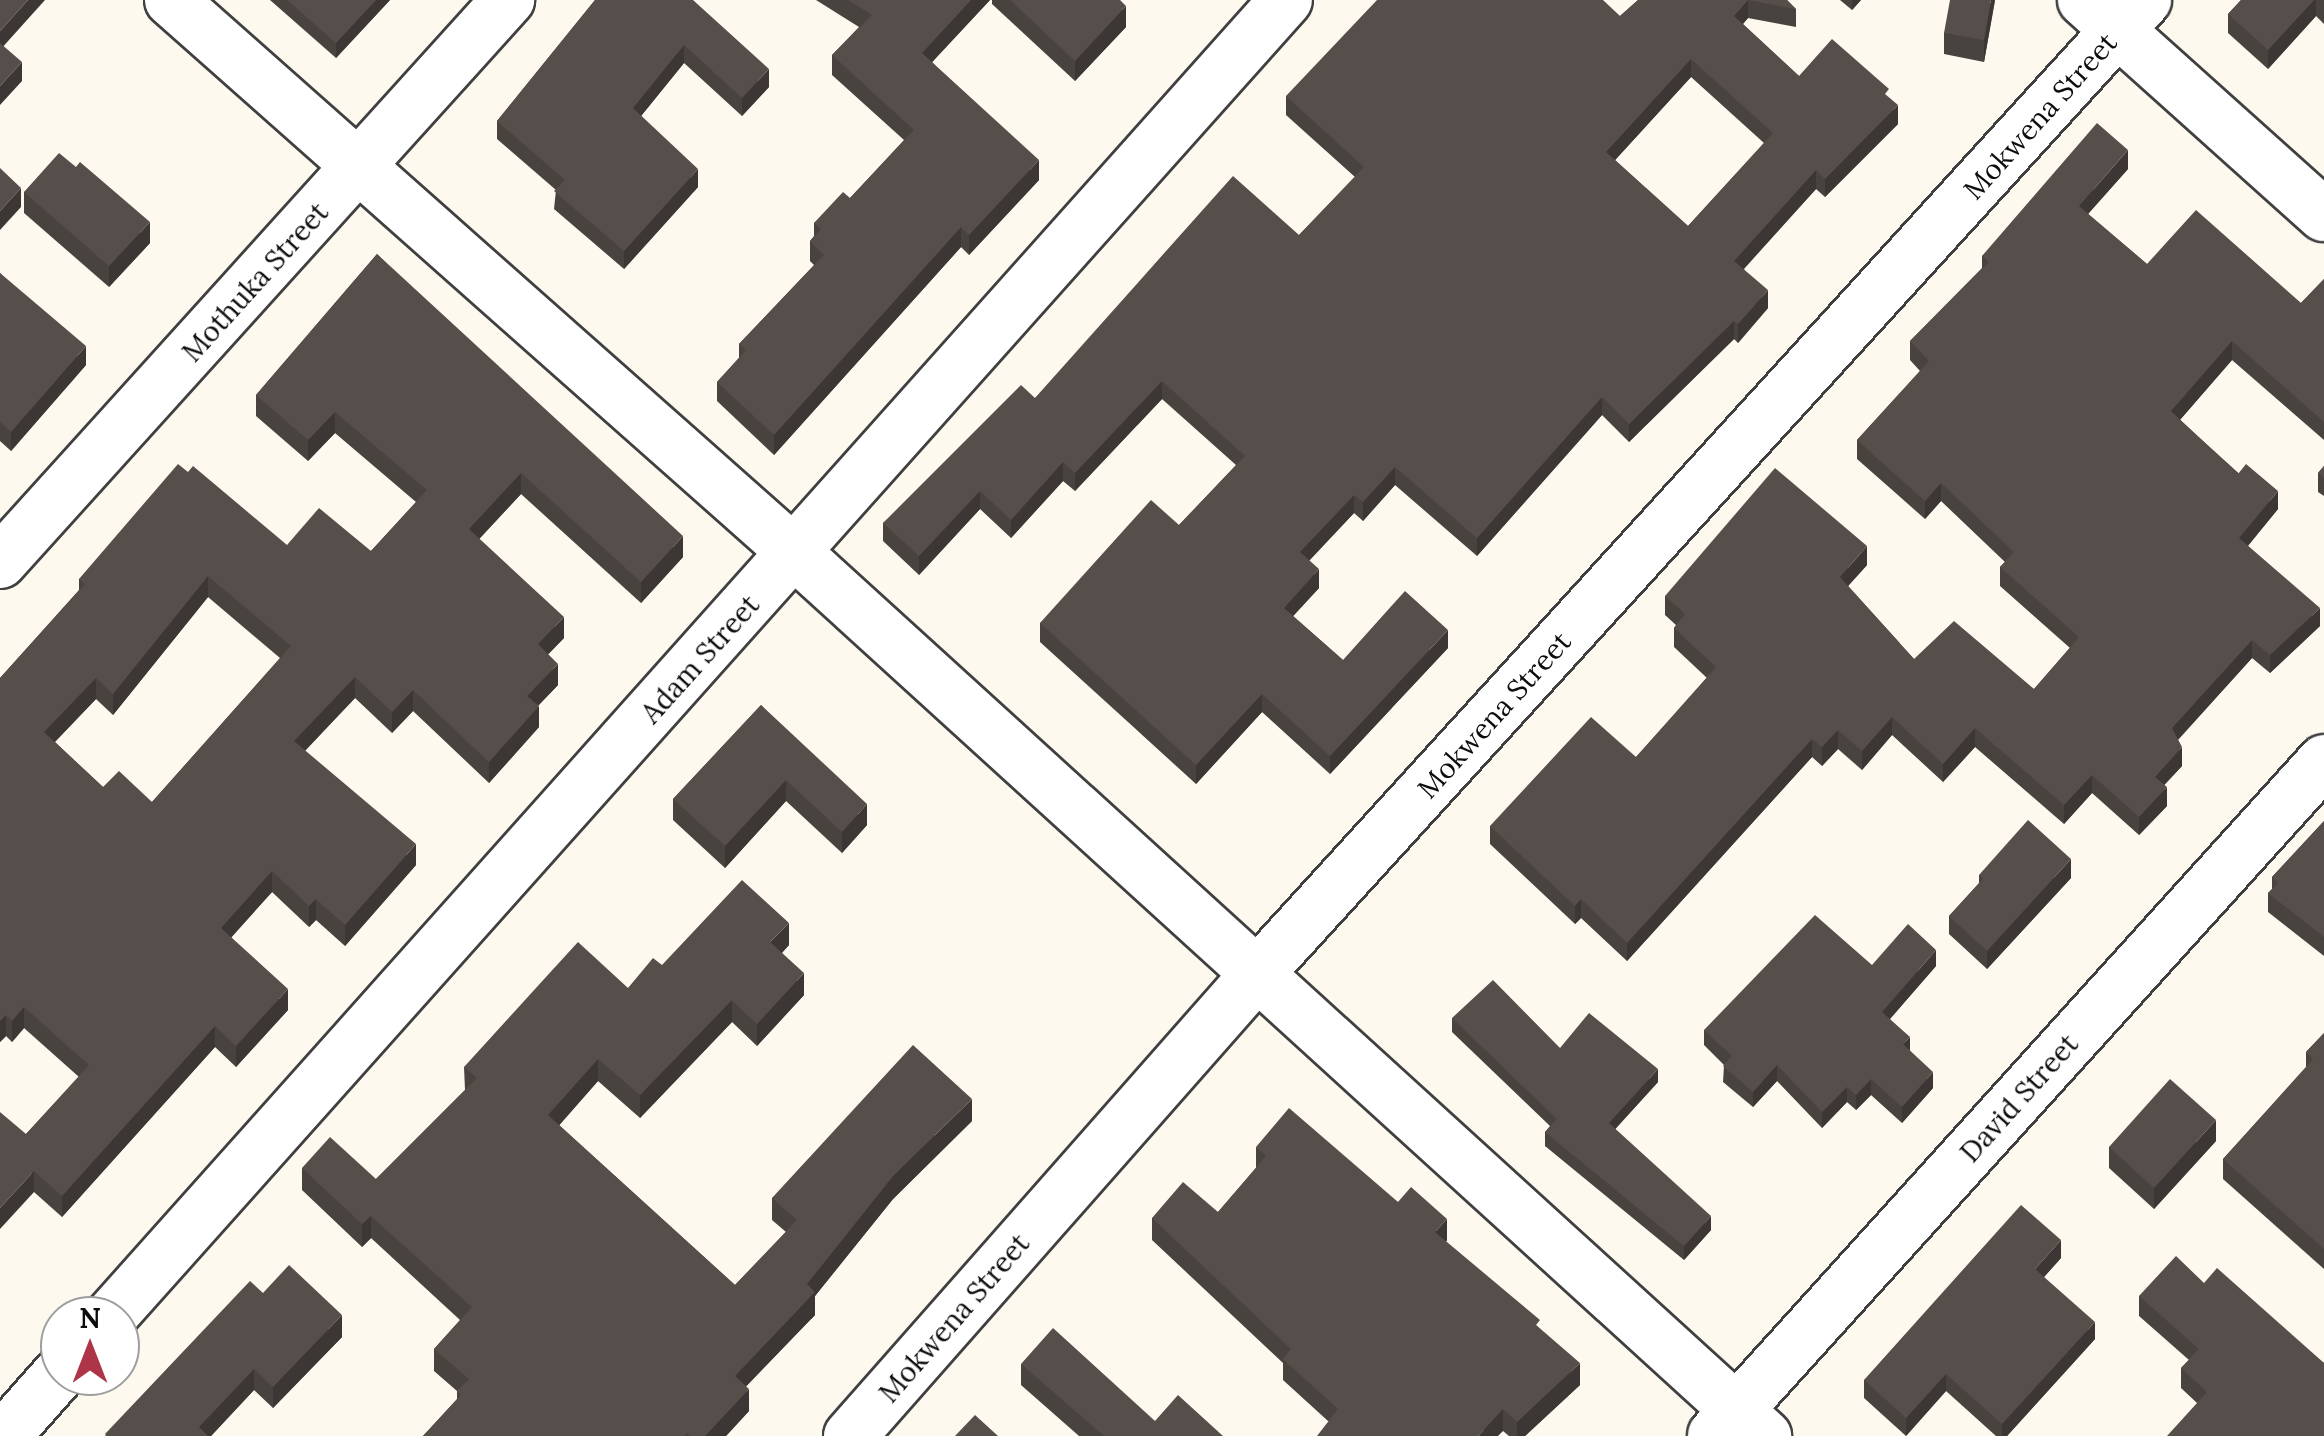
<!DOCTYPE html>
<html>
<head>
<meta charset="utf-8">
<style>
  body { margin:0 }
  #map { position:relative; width:2324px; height:1436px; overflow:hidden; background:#fdf9ef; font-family:Lora,serif }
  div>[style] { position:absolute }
  .roads { filter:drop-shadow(2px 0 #404040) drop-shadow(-2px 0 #404040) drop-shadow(0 2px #404040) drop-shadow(0 -2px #404040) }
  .minor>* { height:52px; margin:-26px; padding:0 26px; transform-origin:26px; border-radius:26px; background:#fff }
  .wall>* { inset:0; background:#494340 }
  .shaded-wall>* { inset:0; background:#3c3734 }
  .building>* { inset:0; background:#554e4b }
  span { translate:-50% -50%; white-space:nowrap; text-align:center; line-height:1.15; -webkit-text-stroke:10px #fff; paint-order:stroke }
  .street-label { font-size:28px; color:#0d0d0d }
  .north { position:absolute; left:40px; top:1296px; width:100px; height:100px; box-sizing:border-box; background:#fff; border:2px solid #9e9e9e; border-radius:50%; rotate:0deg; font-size:28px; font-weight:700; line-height:40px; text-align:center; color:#0d0d0d }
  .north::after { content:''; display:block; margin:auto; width:35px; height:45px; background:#ae3548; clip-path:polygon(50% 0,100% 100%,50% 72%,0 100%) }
</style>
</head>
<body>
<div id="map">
  <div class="roads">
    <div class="minor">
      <i style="left:171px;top:0;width:834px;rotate:41.55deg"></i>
      <i style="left:795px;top:553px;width:1312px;rotate:42.31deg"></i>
      <i style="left:2084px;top:0;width:322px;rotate:41.9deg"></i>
      <i style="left:0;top:562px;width:758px;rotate:-47.89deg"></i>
      <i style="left:111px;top:1316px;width:1764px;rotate:-48.24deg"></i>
      <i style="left:1714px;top:1435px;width:909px;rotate:-47.85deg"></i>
      <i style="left:4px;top:1436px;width:84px;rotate:-48.4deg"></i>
      <i style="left:850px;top:1436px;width:616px;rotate:-48.62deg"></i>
      <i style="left:1257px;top:974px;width:1318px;rotate:-47.64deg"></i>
    </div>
  </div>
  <div class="wall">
    <i style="clip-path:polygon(270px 0,390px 0,336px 58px)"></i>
    <i style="clip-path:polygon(595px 0,769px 87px,742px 116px,684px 63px,641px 116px,698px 187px,624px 269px,554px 209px,556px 190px,497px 139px,497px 121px)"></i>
    <i style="clip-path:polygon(816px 0,990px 0,932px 62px,1039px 180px,969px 255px,961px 247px,774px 455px,717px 401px,717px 382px,739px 358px,739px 344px,814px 265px,810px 261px,810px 241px,814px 236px,814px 223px,850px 198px,904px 140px,832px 75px,832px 55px,859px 27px)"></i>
    <i style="clip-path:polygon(992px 0,1120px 0,1126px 27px,1075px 81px,992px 4px)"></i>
    <i style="clip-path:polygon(evenodd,1638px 0,1787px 0,1796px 9px,1796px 27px,1748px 18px,1743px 24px,1799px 76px,1889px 98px,1898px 124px,1825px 197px,1816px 189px,1744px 269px,1768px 308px,1738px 343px,1734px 339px,1629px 442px,1602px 415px,1477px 556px,1395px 485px,1363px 521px,1354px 513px,1309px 561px,1319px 588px,1293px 616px,1343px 660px,1448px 648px,1330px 774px,1262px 712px,1196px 784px,1040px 642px,1040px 623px,1179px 525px,1236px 465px,1162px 399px,1075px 491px,1063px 481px,1011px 538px,980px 509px,919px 575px,883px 541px,883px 523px,1035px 398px,1299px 235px,1355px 177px,1286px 115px,1286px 96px,1620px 16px,1638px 0,1691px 77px,1764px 143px,1688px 226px,1615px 160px,1691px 77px)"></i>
    <i style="clip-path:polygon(1840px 0,1861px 0,1852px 10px)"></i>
    <i style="clip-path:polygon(1995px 0,1984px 62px,1944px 54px,1944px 33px)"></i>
    <i style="clip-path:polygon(2241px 0,2324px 0,2324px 24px,2316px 16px,2268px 69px,2228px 33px,2228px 14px)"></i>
    <i style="clip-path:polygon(76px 167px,150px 243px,109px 287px,24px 213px,24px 192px)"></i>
    <i style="clip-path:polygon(2128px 169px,2088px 214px,2147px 264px,2301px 303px,2324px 279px,2324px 440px,2232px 360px,2180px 420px,2278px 509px,2248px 546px,2320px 626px,2270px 673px,2252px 658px,2178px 740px,2182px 766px,2164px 785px,2167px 806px,2139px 835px,2092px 793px,2064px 824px,1975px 747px,1943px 782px,1892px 735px,1862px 770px,1838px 749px,1822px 766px,1812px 757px,1627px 961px,1581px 918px,1575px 924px,1490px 844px,1490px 826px,1636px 757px,1707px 678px,1674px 647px,1674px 628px,1676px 625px,1665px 615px,1665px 596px,1867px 565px,1848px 586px,1914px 659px,2034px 689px,2070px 648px,2000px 586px,2000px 567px,2005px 562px,1941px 501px,1925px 519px,1857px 459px,1857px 440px,1920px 371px,1910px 360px,1910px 341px,1982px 268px,1982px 256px)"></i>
    <i style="clip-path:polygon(evenodd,377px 254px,683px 557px,641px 603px,521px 494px,479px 539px,564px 638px,548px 654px,558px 685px,538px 706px,539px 727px,489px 783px,413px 711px,392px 733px,355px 698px,305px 751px,416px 865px,345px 946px,316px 920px,309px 927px,272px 892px,231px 937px,288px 1010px,236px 1067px,215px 1047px,62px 1217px,34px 1192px,26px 1134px,79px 1077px,24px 1028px,12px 1042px,6px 1036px,0 1042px,0 678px,79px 590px,79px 579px,287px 545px,371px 551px,416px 502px,335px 433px,308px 461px,256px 416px,256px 395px,377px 254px,208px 597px,280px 658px,152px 802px,103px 787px,55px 742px,96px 699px,113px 715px,208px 597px)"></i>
    <i style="clip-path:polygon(0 273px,86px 365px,11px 451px,0 441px)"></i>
    <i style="clip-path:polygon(2324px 466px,2324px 496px,2318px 492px,2318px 473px)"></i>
    <i style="clip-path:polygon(761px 705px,867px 825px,842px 853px,786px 801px,725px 868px,673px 820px,673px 799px)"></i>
    <i style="clip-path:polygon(2324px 821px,2324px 956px,2268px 912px,2268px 893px,2272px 889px,2272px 877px)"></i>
    <i style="clip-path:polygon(1979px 875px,2071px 878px,1987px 969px,1949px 934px,1949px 916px,1979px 883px)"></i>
    <i style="clip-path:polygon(789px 945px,782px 953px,804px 995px,757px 1046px,732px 1022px,640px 1118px,598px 1081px,559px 1125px,735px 1285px,786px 1232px,772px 1220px,772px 1198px,972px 1121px,893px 1199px,815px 1296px,815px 1315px,746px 1386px,749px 1411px,726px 1436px,423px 1436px,457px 1399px,457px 1391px,434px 1371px,434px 1349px,460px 1320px,371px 1238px,362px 1247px,302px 1190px,302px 1168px,376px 1179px,465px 1090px,464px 1067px,628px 988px,662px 965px)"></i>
    <i style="clip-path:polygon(1936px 966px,1890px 1019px,1933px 1088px,1902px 1123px,1871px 1095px,1856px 1110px,1847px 1102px,1822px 1128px,1777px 1081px,1753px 1107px,1723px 1082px,1724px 1065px,1704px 1045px,1704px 1030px)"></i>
    <i style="clip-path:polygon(1452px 1018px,1560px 1048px,1658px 1082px,1615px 1129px,1711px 1230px,1684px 1260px,1545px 1146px,1545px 1132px,1550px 1126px,1452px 1032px)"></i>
    <i style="clip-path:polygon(2324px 1033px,2324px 1269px,2223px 1179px,2223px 1159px,2306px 1068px,2306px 1052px)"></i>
    <i style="clip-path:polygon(2216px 1141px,2154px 1209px,2109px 1168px,2109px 1147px)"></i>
    <i style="clip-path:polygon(1256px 1147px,1398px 1202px,1447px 1240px,1446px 1242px,1540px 1329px,1580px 1385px,1525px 1436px,1509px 1436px,1503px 1431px,1328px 1421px,1283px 1380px,1283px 1363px,1152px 1240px,1152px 1218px,1218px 1212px,1256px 1168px)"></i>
    <i style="clip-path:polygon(2061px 1258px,2044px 1277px,2095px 1339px,2007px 1436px,1996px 1436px,1946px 1391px,1906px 1436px,1864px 1398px,1864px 1380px)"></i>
    <i style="clip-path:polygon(2204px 1283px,2324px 1363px,2197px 1403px,2181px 1388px,2181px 1368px,2189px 1360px,2139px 1316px,2139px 1296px)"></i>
    <i style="clip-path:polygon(263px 1293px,342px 1337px,273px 1408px,254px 1390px,211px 1436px,105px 1436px)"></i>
    <i style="clip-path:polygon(1021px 1364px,1155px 1421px,1223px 1436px,1079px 1436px,1021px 1385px)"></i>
  </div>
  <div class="shaded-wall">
    <i style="clip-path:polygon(28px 0,45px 0,0 50px,0 31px)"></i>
    <i style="clip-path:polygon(376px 0,390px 0,336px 58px,336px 43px)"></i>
    <i style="clip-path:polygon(971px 0,990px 0,922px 73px,922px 53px)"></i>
    <i style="clip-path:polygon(1748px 0,1748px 18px,1734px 34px,1734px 16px)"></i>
    <i style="clip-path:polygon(1852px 0,1861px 0,1852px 10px)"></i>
    <i style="clip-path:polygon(1991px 0,1995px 0,1984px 62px,1984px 40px)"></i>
    <i style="clip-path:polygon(2314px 0,2316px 0,2316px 16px,2268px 69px,2268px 50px)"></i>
    <i style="clip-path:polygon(1126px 6px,1126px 27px,1075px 81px,1075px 61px)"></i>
    <i style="clip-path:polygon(684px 45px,684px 63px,633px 126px,633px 108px)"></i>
    <i style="clip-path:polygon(1691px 59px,1691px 77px,1606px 170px,1606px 152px)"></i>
    <i style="clip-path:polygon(22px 62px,22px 81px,0 105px,0 86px)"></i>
    <i style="clip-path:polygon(769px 69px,769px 87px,742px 116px,742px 98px)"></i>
    <i style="clip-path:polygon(1898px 105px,1898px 124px,1825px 197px,1825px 179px)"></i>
    <i style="clip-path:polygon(2128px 150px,2128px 169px,2079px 224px,2079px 206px)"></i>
    <i style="clip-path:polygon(1039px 160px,1039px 180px,969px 255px,969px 235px)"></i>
    <i style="clip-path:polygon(698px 169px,698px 187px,624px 269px,624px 251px)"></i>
    <i style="clip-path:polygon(1816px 170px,1816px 189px,1734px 279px,1734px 261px)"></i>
    <i style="clip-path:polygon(21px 188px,21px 207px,0 230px,0 211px)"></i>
    <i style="clip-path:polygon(150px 222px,150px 243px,109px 287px,109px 266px)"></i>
    <i style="clip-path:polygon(961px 227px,961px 247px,774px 455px,774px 435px)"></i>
    <i style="clip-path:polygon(1768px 290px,1768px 308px,1738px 343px,1738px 324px)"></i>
    <i style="clip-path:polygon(1734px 321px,1734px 339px,1629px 442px,1629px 424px)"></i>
    <i style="clip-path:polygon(2232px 341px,2232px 360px,2171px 430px,2171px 411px)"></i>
    <i style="clip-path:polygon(86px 346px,86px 365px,11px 451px,11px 432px)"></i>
    <i style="clip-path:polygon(1162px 381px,1162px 399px,1075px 491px,1075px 473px)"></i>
    <i style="clip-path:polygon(1602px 397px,1602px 415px,1477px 556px,1477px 538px)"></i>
    <i style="clip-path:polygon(335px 412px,335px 433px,308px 461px,308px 440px)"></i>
    <i style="clip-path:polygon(1063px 462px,1063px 481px,1011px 538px,1011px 520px)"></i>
    <i style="clip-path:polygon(1395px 467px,1395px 485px,1363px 521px,1363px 502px)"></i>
    <i style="clip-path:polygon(521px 473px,521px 494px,469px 550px,469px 529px)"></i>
    <i style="clip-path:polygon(1941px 483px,1941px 501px,1925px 519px,1925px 501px)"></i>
    <i style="clip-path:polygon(980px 491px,980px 509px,919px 575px,919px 556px)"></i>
    <i style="clip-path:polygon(2278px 491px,2278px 509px,2239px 556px,2239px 538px)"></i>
    <i style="clip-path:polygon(1354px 495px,1354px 513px,1300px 570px,1300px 552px)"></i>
    <i style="clip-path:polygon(683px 536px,683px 557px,641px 603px,641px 582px)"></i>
    <i style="clip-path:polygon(1867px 546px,1867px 565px,1840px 595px,1840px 577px)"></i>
    <i style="clip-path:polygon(1319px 569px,1319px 588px,1284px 626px,1284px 608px)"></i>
    <i style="clip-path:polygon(208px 576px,208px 597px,113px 715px,113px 694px)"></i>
    <i style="clip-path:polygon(2320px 608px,2320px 626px,2270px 673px,2270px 655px)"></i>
    <i style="clip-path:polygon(564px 617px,564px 638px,538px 665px,538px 644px)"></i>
    <i style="clip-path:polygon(1448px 630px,1448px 648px,1330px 774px,1330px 756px)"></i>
    <i style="clip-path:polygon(2252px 640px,2252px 658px,2172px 746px,2172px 728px)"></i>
    <i style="clip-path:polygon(558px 664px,558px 685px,527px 717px,527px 696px)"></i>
    <i style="clip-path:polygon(355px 677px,355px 698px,294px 762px,294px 741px)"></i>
    <i style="clip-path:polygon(96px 678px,96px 699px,44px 753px,44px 732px)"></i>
    <i style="clip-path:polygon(413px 690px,413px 711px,392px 733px,392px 712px)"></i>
    <i style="clip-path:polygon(1262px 694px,1262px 712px,1196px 784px,1196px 765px)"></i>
    <i style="clip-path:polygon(539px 706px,539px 727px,489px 783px,489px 762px)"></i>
    <i style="clip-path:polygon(1892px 717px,1892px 735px,1862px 770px,1862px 751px)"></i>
    <i style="clip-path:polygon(1975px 728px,1975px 747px,1943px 782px,1943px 764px)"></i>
    <i style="clip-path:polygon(1838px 730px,1838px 749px,1822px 766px,1822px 747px)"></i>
    <i style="clip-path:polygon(1812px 739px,1812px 757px,1627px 961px,1627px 943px)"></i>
    <i style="clip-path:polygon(2182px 747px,2182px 766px,2155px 795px,2155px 777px)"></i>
    <i style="clip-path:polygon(2092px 775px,2092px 793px,2064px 824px,2064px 805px)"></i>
    <i style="clip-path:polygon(786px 780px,786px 801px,725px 868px,725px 846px)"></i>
    <i style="clip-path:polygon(2167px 787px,2167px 806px,2139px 835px,2139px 817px)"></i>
    <i style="clip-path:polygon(867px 804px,867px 825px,842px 853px,842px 832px)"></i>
    <i style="clip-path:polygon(416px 844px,416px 865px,345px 946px,345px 925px)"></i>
    <i style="clip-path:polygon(2071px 859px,2071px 878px,1987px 969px,1987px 951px)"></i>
    <i style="clip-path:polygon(272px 871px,272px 892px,221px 949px,221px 928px)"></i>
    <i style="clip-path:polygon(316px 899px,316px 920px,309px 927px,309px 906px)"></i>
    <i style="clip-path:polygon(1581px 899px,1581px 918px,1575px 924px,1575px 906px)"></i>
    <i style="clip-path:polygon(789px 923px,789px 945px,770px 965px,770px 942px)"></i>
    <i style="clip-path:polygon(1936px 950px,1936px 966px,1882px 1028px,1882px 1012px)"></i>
    <i style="clip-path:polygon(804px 973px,804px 995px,757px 1046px,757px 1024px)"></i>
    <i style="clip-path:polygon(288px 989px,288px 1010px,236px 1067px,236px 1046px)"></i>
    <i style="clip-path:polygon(732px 1000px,732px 1022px,640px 1118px,640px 1095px)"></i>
    <i style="clip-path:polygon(24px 1007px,24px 1028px,12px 1042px,12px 1021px)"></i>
    <i style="clip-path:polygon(6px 1015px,6px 1036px,0 1042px,0 1021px)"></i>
    <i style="clip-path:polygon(215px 1026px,215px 1047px,62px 1217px,62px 1196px)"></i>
    <i style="clip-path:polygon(1910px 1037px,1910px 1052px,1903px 1044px)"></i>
    <i style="clip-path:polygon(598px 1059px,598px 1081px,548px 1138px,548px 1115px)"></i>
    <i style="clip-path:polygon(1777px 1065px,1777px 1081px,1753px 1107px,1753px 1092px)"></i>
    <i style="clip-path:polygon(1658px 1069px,1658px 1082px,1609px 1136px,1609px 1123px)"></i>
    <i style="clip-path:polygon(1933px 1072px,1933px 1088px,1902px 1123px,1902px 1107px)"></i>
    <i style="clip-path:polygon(1871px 1079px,1871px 1095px,1856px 1110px,1856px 1095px)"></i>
    <i style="clip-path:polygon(1847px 1087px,1847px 1102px,1822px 1128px,1822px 1112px)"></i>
    <i style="clip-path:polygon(972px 1099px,972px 1121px,893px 1199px,815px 1296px,815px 1315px,735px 1398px,735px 1376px,807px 1284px,893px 1176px)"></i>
    <i style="clip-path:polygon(2216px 1120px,2216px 1141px,2154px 1209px,2154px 1188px)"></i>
    <i style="clip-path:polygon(34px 1171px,34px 1192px,0 1229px,0 1208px)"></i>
    <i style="clip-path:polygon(371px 1216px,371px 1238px,362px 1247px,362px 1224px)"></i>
    <i style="clip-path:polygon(1711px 1216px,1711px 1230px,1684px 1260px,1684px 1246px)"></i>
    <i style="clip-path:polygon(1447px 1219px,1447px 1240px,1435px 1254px,1435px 1232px)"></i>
    <i style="clip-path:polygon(2061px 1240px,2061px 1258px,2035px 1287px,2035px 1269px)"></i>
    <i style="clip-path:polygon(342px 1315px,342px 1337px,273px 1408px,273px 1387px)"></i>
    <i style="clip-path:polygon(2095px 1322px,2095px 1339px,2007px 1436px,2002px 1436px,2002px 1424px)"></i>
    <i style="clip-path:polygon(1580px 1363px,1580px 1385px,1525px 1436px,1517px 1436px,1517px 1422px)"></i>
    <i style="clip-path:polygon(254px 1369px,254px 1390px,211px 1436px,199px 1436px,199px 1427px)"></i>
    <i style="clip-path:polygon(1946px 1374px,1946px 1391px,1906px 1436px,1906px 1418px)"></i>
    <i style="clip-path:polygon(749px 1389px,749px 1411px,726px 1436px,705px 1436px)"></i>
    <i style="clip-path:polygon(1503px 1409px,1503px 1431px,1498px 1436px,1478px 1436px)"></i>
  </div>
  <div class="building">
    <i style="clip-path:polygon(0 0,28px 0,0 31px)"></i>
    <i style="clip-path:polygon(287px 0,376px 0,336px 43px)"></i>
    <i style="clip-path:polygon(595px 0,693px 0,769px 69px,742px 98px,684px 45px,633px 108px,698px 169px,624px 251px,554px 191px,565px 180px,497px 121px)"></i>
    <i style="clip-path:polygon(848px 0,971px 0,922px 53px,1039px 160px,969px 235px,961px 227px,774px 435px,717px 382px,746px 350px,739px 344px,824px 255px,810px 241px,821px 229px,814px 223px,843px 192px,850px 198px,914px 130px,832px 55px,872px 15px)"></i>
    <i style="clip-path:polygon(1010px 0,1120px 0,1126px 6px,1075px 61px)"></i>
    <i style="clip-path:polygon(evenodd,1377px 0,1603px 0,1620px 16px,1638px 0,1787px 0,1796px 9px,1748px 0,1734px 16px,1799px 76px,1832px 39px,1889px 89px,1885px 94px,1898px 105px,1825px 179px,1816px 170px,1734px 261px,1768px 290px,1738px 324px,1734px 321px,1629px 424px,1602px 397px,1477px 538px,1395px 467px,1363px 502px,1354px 495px,1300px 552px,1319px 569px,1284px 608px,1343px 660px,1405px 591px,1448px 630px,1330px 756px,1262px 694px,1196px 765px,1040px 623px,1151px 500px,1179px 525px,1245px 456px,1162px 381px,1075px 473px,1063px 462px,1011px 520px,980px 491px,919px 556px,883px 523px,1021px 385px,1035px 398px,1233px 176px,1299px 235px,1364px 167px,1286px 96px,1377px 0,1691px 59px,1773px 133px,1688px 226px,1606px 152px,1691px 59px)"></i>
    <i style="clip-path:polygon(1950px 0,1991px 0,1984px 40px,1944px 33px)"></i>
    <i style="clip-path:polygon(2241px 0,2314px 0,2268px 50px,2228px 14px)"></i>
    <i style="clip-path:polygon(0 43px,22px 62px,0 86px)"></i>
    <i style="clip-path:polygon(2097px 123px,2128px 150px,2079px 206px,2147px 264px,2196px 210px,2301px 303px,2324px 279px,2324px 422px,2232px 341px,2171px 411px,2238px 474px,2246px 464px,2278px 491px,2239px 538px,2320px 608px,2270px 655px,2252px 640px,2172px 728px,2182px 747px,2155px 777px,2167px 787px,2139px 817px,2092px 775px,2064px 805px,1975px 728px,1943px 764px,1892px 717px,1862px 751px,1838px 730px,1822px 747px,1812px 739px,1627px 943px,1581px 899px,1575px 906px,1490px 826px,1591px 717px,1636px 757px,1716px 667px,1674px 628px,1685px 614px,1665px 596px,1775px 468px,1867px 546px,1840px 577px,1914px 659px,1954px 621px,2034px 689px,2079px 637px,2000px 567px,2014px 552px,1941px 483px,1925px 501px,1857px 440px,1929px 361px,1910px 341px,1989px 262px,1982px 256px)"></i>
    <i style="clip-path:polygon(59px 153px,76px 167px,80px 162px,150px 222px,109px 266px,24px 192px)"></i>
    <i style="clip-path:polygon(0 168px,21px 188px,0 211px)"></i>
    <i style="clip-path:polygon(evenodd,377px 254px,683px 536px,641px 582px,521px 473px,469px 529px,564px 617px,538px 644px,558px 664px,527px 696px,539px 706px,489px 762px,413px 690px,392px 712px,355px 677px,294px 741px,416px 844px,345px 925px,316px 899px,309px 906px,272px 871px,221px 928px,288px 989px,236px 1046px,215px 1026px,62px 1196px,34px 1171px,0 1208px,0 1112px,26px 1134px,89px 1065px,24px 1007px,12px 1021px,6px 1015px,0 1021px,0 678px,85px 584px,79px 579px,178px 464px,188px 472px,193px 466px,287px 545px,319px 508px,371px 551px,427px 490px,335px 412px,308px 440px,256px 395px,377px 254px,208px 576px,291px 646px,152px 802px,119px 771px,103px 787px,44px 732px,96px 678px,113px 694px,208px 576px)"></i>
    <i style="clip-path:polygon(0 273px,86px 346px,11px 432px,0 422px)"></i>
    <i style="clip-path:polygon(2324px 466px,2324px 478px,2318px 473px)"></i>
    <i style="clip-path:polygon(761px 705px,867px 804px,842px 832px,786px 780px,725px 846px,673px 799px)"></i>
    <i style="clip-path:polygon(2028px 820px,2071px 859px,1987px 951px,1949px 916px,1983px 879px,1979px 875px)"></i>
    <i style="clip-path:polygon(2324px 821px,2324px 937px,2268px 893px,2278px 883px,2272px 877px)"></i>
    <i style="clip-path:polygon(742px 880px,789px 923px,770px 942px,804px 973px,757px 1024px,732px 1000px,640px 1095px,598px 1059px,548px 1115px,735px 1285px,797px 1220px,772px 1198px,913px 1045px,972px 1099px,893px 1176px,807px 1284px,815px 1292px,735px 1376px,749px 1389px,705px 1436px,690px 1436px,687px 1433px,684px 1436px,423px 1436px,461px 1395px,457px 1391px,469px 1379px,434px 1349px,472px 1307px,371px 1216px,362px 1224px,302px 1168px,330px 1137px,376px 1179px,477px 1078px,464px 1067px,578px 942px,628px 988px,653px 958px,662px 965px)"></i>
    <i style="clip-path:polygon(1815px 915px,1872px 965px,1908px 924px,1936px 950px,1882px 1012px,1910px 1037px,1903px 1044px,1933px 1072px,1902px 1107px,1871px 1079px,1856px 1095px,1847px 1087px,1822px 1112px,1777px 1065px,1753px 1092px,1723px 1066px,1732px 1056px,1704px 1030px)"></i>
    <i style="clip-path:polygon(1493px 980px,1560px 1048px,1589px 1013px,1658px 1069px,1609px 1123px,1711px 1216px,1684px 1246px,1545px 1132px,1557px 1119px,1452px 1018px)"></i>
    <i style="clip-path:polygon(2324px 1033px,2324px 1249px,2223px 1159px,2313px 1059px,2306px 1052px)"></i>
    <i style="clip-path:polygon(2170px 1079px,2216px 1120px,2154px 1188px,2109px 1147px)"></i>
    <i style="clip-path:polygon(1289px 1108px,1398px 1202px,1411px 1187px,1447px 1219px,1435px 1232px,1540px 1320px,1536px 1325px,1580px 1363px,1517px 1422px,1503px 1409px,1478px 1436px,1317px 1436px,1338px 1409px,1283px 1359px,1291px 1349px,1152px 1218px,1183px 1182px,1218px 1212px,1266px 1156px,1256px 1147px)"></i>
    <i style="clip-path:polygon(2021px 1205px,2061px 1240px,2035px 1269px,2095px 1322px,2002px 1424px,1946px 1374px,1906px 1418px,1864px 1380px)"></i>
    <i style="clip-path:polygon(2176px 1256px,2204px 1283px,2217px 1268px,2324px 1363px,2324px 1436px,2167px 1436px,2207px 1392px,2181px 1368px,2199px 1349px,2139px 1296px)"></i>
    <i style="clip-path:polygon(289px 1265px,342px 1315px,273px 1387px,254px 1369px,199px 1427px,208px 1436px,107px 1436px,105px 1434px,250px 1281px,263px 1293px)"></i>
    <i style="clip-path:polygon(1053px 1328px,1155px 1421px,1178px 1395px,1223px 1436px,1104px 1436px,1021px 1364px)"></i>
    <i style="clip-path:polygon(975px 1415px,998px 1436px,955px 1436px)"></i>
  </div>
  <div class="street-label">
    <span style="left:2040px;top:116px;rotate:-48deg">Mokwena Street</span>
    <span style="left:255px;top:282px;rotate:-48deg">Mothuka Street</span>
    <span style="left:700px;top:659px;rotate:-48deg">Adam Street</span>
    <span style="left:1494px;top:715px;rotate:-48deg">Mokwena Street</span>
    <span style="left:2019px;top:1098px;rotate:-48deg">David Street</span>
    <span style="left:954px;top:1318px;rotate:-49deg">Mokwena Street</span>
  </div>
  <div class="north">N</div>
</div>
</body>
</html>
